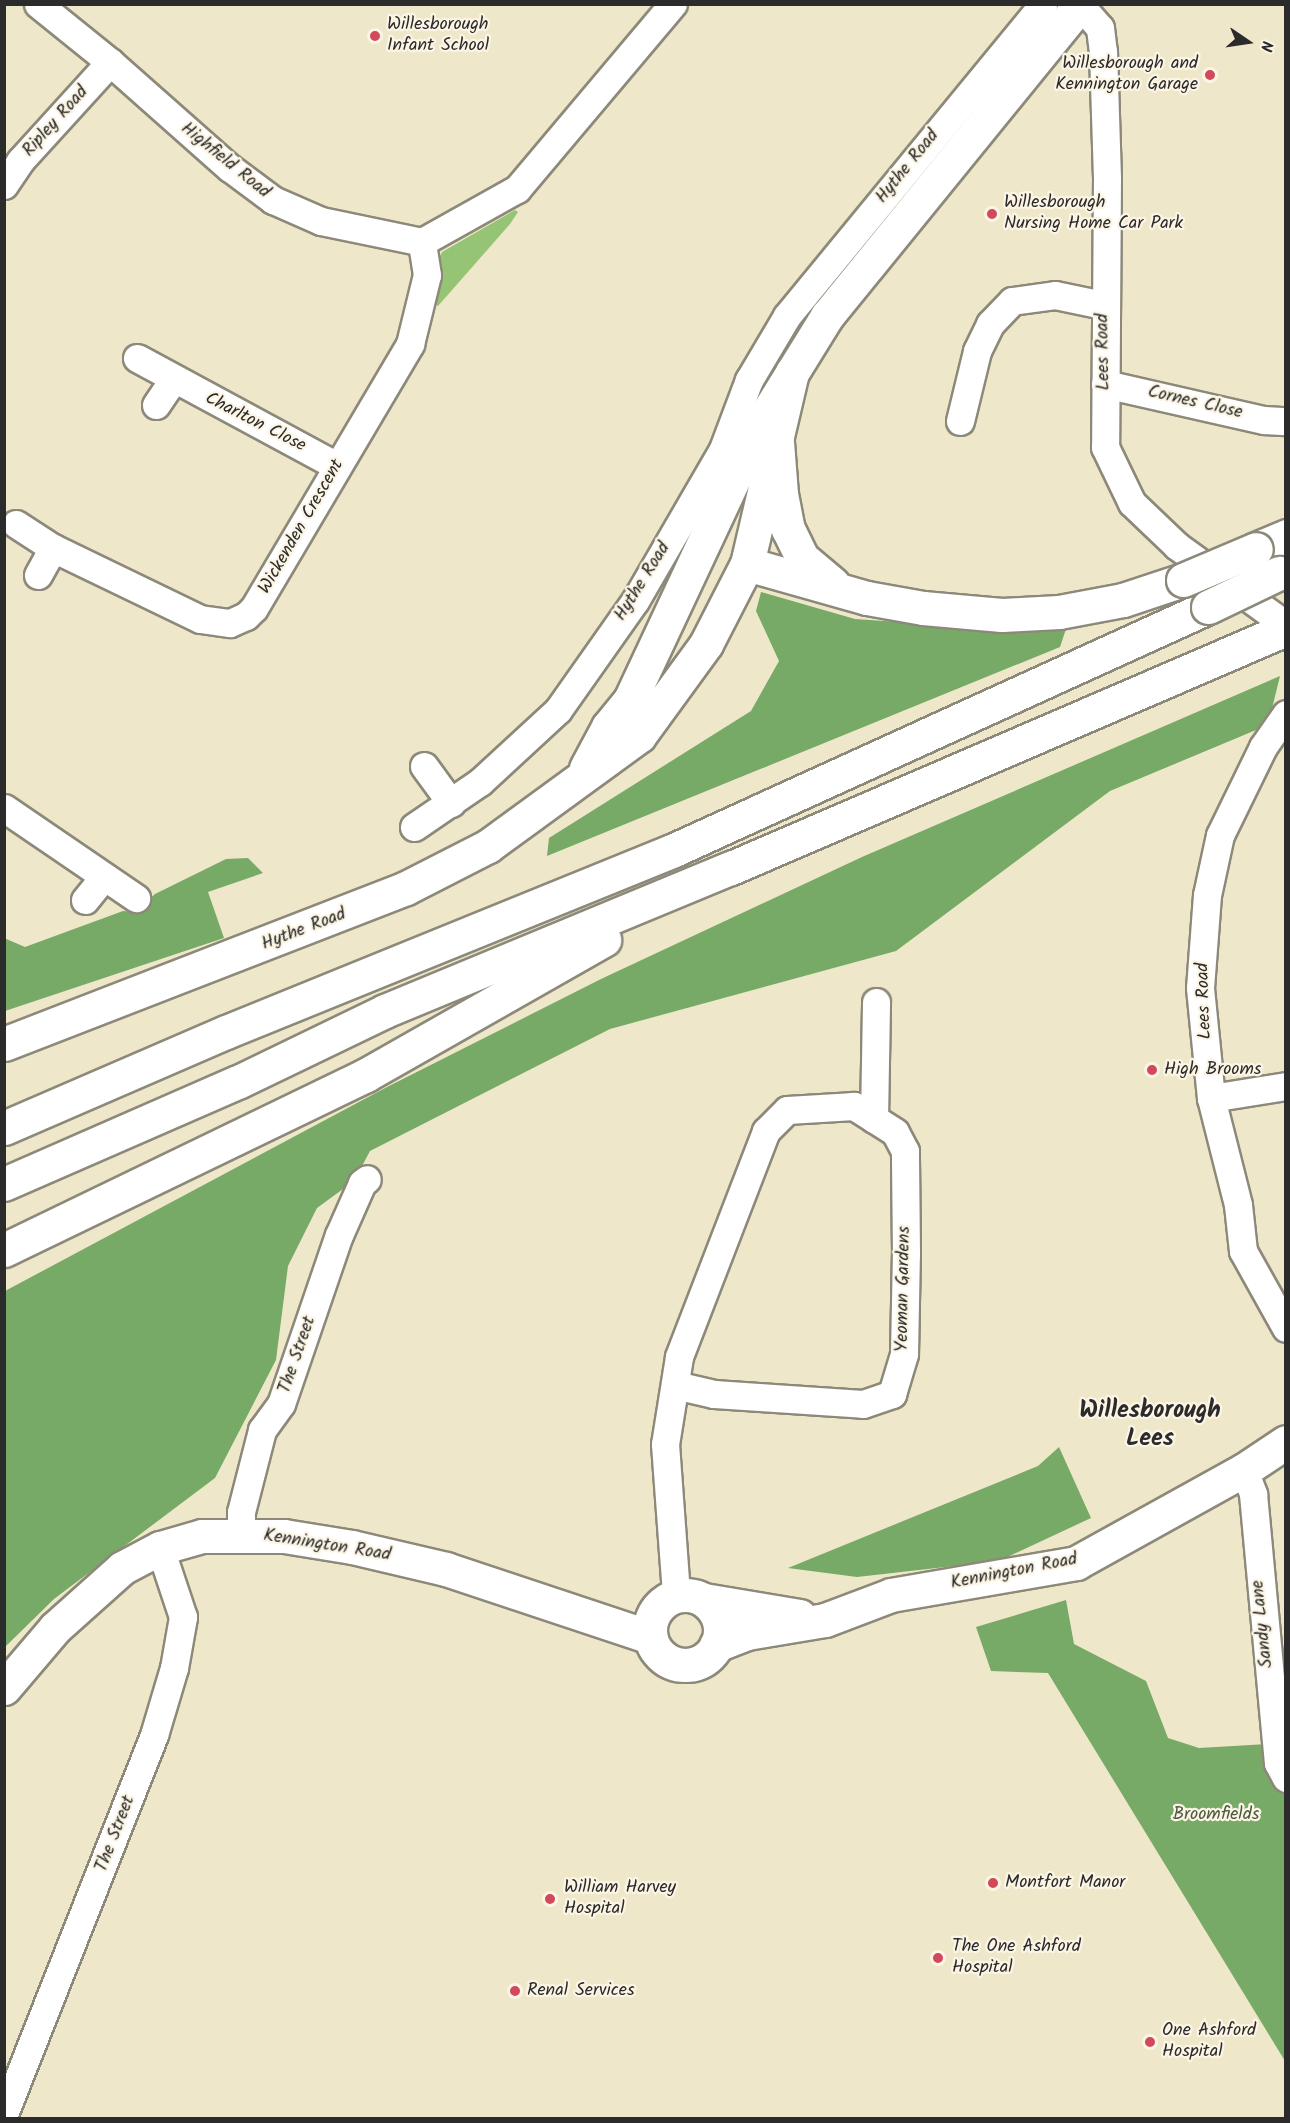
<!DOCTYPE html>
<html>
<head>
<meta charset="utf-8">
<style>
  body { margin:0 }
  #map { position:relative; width:1290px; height:2123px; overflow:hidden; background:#efe7c9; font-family:Kalam,sans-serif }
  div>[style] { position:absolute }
  .green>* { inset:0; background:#94c474 }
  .forest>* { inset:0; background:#7a6 }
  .roads { filter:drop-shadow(2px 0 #8d897a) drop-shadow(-2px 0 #8d897a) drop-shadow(0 2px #8d897a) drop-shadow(0 -2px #8d897a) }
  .minor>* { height:27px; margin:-13.5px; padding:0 13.5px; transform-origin:13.5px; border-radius:13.5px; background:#fff }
  .primary>* { height:33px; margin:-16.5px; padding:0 16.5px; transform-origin:16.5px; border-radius:16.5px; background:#fff }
  .primary>.ring { margin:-16.5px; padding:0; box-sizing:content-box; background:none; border:33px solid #fff; border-radius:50% }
  .motorway>* { height:33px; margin:-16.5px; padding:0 16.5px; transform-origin:16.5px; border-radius:16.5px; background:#fff }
  .bridges { filter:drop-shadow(2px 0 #8d897a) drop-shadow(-2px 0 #8d897a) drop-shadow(0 2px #8d897a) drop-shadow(0 -2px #8d897a) }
  .motorway-bridge>* { height:33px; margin:-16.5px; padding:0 16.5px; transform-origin:16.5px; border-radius:16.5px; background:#fff }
  .dots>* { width:16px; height:16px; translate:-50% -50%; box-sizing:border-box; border:3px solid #fcf5e5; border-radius:50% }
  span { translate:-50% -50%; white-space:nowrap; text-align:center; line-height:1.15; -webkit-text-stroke:4.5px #fcf5e5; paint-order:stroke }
  .poi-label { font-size:18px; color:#2b2b2b }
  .left { translate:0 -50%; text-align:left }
  .right { translate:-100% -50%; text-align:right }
  .street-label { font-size:18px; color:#2b2b2b }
  .park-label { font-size:18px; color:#4a5941 }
  .district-label { font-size:24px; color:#2b2b2b; font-weight:700 }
  .frame { position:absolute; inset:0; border:6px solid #2b2b2b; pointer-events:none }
  .north { position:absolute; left:1218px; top:12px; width:60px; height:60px; -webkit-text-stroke:4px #fcf5e5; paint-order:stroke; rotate:103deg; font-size:16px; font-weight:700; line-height:24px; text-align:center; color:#2b2b2b }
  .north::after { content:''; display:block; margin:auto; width:21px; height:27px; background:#2b2b2b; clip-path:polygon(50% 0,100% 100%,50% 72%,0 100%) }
</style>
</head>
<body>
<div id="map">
  <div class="green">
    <i style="clip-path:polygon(515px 210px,518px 212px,510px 224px,438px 306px,433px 303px,438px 260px,442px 252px)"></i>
  </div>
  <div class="forest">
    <i style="clip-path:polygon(761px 592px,855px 619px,972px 627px,1067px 626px,1060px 647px,547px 856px,549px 838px,751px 711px,779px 661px,756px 611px)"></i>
    <i style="clip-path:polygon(1280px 676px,1268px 725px,1110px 791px,896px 951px,610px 1029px,370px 1151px,354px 1181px,317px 1208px,288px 1266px,276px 1360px,215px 1478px,54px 1599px,5px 1647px,5px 1291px,387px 1087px,601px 979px,862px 857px)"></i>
    <i style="clip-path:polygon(248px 858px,263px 873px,208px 892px,224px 938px,5px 1011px,4px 938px,25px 947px,123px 911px,134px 912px,155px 894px,226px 859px)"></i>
    <i style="clip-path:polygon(1059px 1447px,1091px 1518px,999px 1561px,857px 1577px,788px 1568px,1038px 1466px)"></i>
    <i style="clip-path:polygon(1066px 1600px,1074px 1644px,1146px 1681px,1168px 1738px,1199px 1748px,1285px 1743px,1285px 2061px,1048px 1673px,991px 1671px,976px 1627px)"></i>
  </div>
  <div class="roads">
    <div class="minor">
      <i style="left:38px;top:4px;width:92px;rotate:38.9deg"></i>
      <i style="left:110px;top:62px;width:160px;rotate:41.5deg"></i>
      <i style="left:230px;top:168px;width:54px;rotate:36.7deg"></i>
      <i style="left:273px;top:200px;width:52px;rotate:23.6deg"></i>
      <i style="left:321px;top:221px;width:103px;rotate:11.7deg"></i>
      <i style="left:422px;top:242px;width:109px;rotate:-29.2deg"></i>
      <i style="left:517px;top:189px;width:242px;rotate:-49.9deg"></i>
      <i style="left:1080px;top:5px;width:30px;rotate:49deg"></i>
      <i style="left:1100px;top:28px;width:23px;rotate:83deg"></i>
      <i style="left:1103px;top:51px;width:127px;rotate:88.2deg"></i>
      <i style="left:1107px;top:178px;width:269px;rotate:90.4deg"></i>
      <i style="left:1105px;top:447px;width:62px;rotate:64.3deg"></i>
      <i style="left:1132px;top:503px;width:62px;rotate:43.7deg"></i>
      <i style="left:1177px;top:546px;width:135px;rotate:35.9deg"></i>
      <i style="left:4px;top:185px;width:29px;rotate:-56deg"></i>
      <i style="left:20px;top:161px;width:134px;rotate:-47.7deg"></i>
      <i style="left:137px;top:358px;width:227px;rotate:28.4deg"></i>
      <i style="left:1105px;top:384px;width:163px;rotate:12.8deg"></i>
      <i style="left:1264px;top:420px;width:22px;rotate:3deg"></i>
      <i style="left:156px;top:405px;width:30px;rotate:-56deg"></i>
      <i style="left:960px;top:421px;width:72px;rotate:-76.3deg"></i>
      <i style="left:977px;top:351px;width:30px;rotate:-64deg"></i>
      <i style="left:990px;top:324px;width:32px;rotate:-46deg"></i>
      <i style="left:1012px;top:301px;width:43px;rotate:-7.9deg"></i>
      <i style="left:1055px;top:295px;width:49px;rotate:11.8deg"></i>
      <i style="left:16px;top:524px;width:44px;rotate:33deg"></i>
      <i style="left:53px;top:548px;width:163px;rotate:25.8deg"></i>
      <i style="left:200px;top:619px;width:30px;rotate:8deg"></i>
      <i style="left:230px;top:623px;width:17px;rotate:-24deg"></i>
      <i style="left:246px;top:616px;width:11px;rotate:-45deg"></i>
      <i style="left:254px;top:608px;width:307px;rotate:-59.4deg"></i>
      <i style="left:410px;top:344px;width:71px;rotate:-76.2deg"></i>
      <i style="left:427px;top:275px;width:33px;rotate:-99deg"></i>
      <i style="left:38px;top:575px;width:31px;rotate:-61deg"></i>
      <i style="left:1286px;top:714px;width:40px;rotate:124.9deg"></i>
      <i style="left:1263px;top:747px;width:98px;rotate:116deg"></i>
      <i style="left:1220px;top:835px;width:61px;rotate:102.2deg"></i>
      <i style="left:1207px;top:895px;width:93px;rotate:94.3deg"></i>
      <i style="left:1200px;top:988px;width:111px;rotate:84.3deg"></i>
      <i style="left:1211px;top:1098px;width:110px;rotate:75.8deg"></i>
      <i style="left:1238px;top:1205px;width:46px;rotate:83.8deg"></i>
      <i style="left:1243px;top:1251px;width:88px;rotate:60.8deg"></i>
      <i style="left:424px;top:766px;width:46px;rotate:53.9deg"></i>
      <i style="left:4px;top:808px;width:160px;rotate:34.3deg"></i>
      <i style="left:414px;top:827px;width:80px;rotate:-34.3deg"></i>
      <i style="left:480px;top:782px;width:106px;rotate:-42.7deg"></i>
      <i style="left:558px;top:710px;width:133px;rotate:-54.8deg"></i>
      <i style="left:635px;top:601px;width:176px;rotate:-59.9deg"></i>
      <i style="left:723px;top:449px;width:74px;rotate:-69.4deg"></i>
      <i style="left:749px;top:380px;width:74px;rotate:-59.3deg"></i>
      <i style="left:787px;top:316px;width:404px;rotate:-50.6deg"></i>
      <i style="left:85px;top:900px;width:28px;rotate:-51deg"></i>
      <i style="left:1211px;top:1098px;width:76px;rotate:-9.1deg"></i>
      <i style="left:874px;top:1119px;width:117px;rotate:-89deg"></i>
      <i style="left:675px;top:1385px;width:40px;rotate:13deg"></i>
      <i style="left:714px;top:1394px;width:149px;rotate:3.8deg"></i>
      <i style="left:863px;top:1404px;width:31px;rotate:-19deg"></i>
      <i style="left:892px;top:1394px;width:42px;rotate:-73.3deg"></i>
      <i style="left:904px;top:1354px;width:100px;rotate:-88.9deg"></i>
      <i style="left:906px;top:1254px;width:103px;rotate:-90.6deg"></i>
      <i style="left:905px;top:1151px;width:21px;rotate:-118deg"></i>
      <i style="left:895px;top:1132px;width:49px;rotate:-147.6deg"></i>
      <i style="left:854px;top:1106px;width:67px;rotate:176.6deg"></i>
      <i style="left:787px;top:1110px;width:30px;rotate:135deg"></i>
      <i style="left:766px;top:1131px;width:242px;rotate:111.1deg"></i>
      <i style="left:679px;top:1357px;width:88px;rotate:99.1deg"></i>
      <i style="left:665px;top:1444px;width:151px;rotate:85.8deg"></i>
      <i style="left:1244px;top:1470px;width:26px;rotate:69deg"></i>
      <i style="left:1253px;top:1494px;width:270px;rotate:84.7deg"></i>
      <i style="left:1278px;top:1763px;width:17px;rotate:62deg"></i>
      <i style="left:241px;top:1534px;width:22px;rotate:-90deg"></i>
      <i style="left:241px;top:1512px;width:85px;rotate:-75.6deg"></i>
      <i style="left:262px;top:1430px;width:32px;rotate:-54deg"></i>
      <i style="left:281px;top:1404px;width:179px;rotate:-71.1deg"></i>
      <i style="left:339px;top:1235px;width:57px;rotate:-66.1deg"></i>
      <i style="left:362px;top:1183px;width:6px;rotate:-39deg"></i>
      <i style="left:4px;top:2114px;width:408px;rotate:-68.4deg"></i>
      <i style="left:154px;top:1735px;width:70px;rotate:-73.4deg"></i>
      <i style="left:174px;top:1668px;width:52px;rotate:-80deg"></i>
      <i style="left:183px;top:1617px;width:73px;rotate:-108.4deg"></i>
    </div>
    <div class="primary">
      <i style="left:586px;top:768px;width:47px;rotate:-61.8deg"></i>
      <i style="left:608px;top:727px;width:35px;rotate:-51deg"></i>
      <i style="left:630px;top:700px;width:297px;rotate:-64.9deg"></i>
      <i style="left:756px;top:431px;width:135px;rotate:-58.3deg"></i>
      <i style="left:827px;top:316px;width:402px;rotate:-50.9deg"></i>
      <i style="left:4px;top:1044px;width:431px;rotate:-21.2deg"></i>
      <i style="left:406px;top:888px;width:92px;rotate:-27.1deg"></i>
      <i style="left:488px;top:846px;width:187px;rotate:-36.1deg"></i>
      <i style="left:639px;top:736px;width:114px;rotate:-53.9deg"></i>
      <i style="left:706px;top:644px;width:90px;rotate:-62.9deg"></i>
      <i style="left:747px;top:564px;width:197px;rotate:-76.8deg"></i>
      <i class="ring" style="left:650px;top:1595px;width:37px;height:37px"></i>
      <i style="left:704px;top:1600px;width:97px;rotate:9.5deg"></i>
      <i style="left:716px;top:1645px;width:33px;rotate:-21deg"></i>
      <i style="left:747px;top:1633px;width:79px;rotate:-9.5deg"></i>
      <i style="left:825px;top:1620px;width:71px;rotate:-20.7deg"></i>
      <i style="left:891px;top:1595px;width:188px;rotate:-9.8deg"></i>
      <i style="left:1076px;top:1563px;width:192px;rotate:-29deg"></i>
      <i style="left:1244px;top:1470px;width:50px;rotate:-33.7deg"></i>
      <i style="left:4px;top:1688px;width:79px;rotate:-49.6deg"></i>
      <i style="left:55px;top:1628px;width:90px;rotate:-41.8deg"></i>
      <i style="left:122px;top:1568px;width:43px;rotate:-27.8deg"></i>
      <i style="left:160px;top:1548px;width:44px;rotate:-15.9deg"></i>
      <i style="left:202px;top:1536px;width:82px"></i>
      <i style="left:284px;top:1536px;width:69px;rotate:9.2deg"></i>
      <i style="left:352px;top:1547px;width:97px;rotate:13.2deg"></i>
      <i style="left:446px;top:1569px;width:215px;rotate:18.4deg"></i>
    </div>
    <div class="motorway">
      <i style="left:777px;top:442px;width:52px;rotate:85.6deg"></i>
      <i style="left:781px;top:494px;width:36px;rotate:79deg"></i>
      <i style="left:788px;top:529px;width:32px;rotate:64deg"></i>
      <i style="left:802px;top:558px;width:40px;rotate:40deg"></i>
      <i style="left:1256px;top:549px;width:33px;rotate:-23deg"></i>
      <i style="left:747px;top:564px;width:125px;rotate:15.8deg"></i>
      <i style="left:867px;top:598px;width:57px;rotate:10.1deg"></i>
      <i style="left:923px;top:608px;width:79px;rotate:5.1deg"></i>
      <i style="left:1002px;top:615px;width:57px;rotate:-3deg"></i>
      <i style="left:1059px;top:612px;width:65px;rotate:-10.6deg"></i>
      <i style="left:1123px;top:600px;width:63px;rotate:-18.4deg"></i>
      <i style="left:4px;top:1128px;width:242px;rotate:-23.4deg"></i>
      <i style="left:226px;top:1032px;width:484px;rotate:-22.1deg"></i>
      <i style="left:674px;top:850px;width:587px;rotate:-24.47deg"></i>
      <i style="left:4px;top:1184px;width:255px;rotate:-23.6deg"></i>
      <i style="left:238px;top:1082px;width:163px;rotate:-25.8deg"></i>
      <i style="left:385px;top:1011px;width:374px;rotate:-22.5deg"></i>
      <i style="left:731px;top:868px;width:604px;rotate:-23.3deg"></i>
      <i style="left:4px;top:1250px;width:402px;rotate:-25.8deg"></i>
      <i style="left:366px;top:1075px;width:274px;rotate:-29.6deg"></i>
    </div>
  </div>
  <div class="bridges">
    <div class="motorway-bridge">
      <i style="left:1183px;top:580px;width:79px;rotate:-23deg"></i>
      <i style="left:1208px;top:607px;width:79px;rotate:-25.6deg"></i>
    </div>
  </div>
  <div class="dots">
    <i style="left:375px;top:36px;background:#d1495b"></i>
    <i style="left:1210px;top:75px;background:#d1495b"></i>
    <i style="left:992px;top:214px;background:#d1495b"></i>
    <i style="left:1152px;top:1070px;background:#d1495b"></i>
    <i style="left:993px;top:1883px;background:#d1495b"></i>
    <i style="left:550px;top:1899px;background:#d1495b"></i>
    <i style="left:938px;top:1958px;background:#d1495b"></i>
    <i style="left:515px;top:1991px;background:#d1495b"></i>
    <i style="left:1150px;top:2042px;background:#d1495b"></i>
  </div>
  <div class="poi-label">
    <span class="left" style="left:387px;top:36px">Willesborough<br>Infant School</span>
    <span class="right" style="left:1198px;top:75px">Willesborough and<br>Kennington Garage</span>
    <span class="left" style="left:1004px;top:214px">Willesborough<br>Nursing Home Car Park</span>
    <span class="left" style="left:1164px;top:1070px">High Brooms</span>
    <span class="left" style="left:1005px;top:1883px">Montfort Manor</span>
    <span class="left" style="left:564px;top:1899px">William Harvey<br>Hospital</span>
    <span class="left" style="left:952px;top:1958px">The One Ashford<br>Hospital</span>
    <span class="left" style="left:527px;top:1991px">Renal Services</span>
    <span class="left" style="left:1162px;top:2042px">One Ashford<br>Hospital</span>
  </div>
  <div class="street-label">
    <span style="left:56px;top:122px;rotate:-48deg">Ripley Road</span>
    <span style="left:225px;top:161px;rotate:39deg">Highfield Road</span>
    <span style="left:908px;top:167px;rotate:-51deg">Hythe Road</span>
    <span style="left:1104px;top:352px;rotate:-91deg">Lees Road</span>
    <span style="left:1195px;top:403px;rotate:13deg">Cornes Close</span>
    <span style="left:255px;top:423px;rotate:27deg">Charlton Close</span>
    <span style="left:302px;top:527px;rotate:-60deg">Wickenden Crescent</span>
    <span style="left:643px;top:582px;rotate:-58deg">Hythe Road</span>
    <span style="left:304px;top:930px;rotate:-21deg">Hythe Road</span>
    <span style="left:1205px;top:1001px;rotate:-92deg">Lees Road</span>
    <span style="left:904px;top:1289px;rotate:-89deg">Yeoman Gardens</span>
    <span style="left:298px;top:1355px;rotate:-71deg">The Street</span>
    <span style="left:327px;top:1546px;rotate:9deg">Kennington Road</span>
    <span style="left:1014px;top:1572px;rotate:-11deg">Kennington Road</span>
    <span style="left:1263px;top:1624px;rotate:-96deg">Sandy Lane</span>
    <span style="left:116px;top:1834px;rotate:-69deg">The Street</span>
  </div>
  <div class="park-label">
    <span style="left:1216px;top:1815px">Broomfields</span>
  </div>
  <div class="district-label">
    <span style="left:1150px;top:1425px">Willesborough<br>Lees</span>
  </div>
  <div class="frame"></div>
  <div class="north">N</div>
</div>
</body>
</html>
